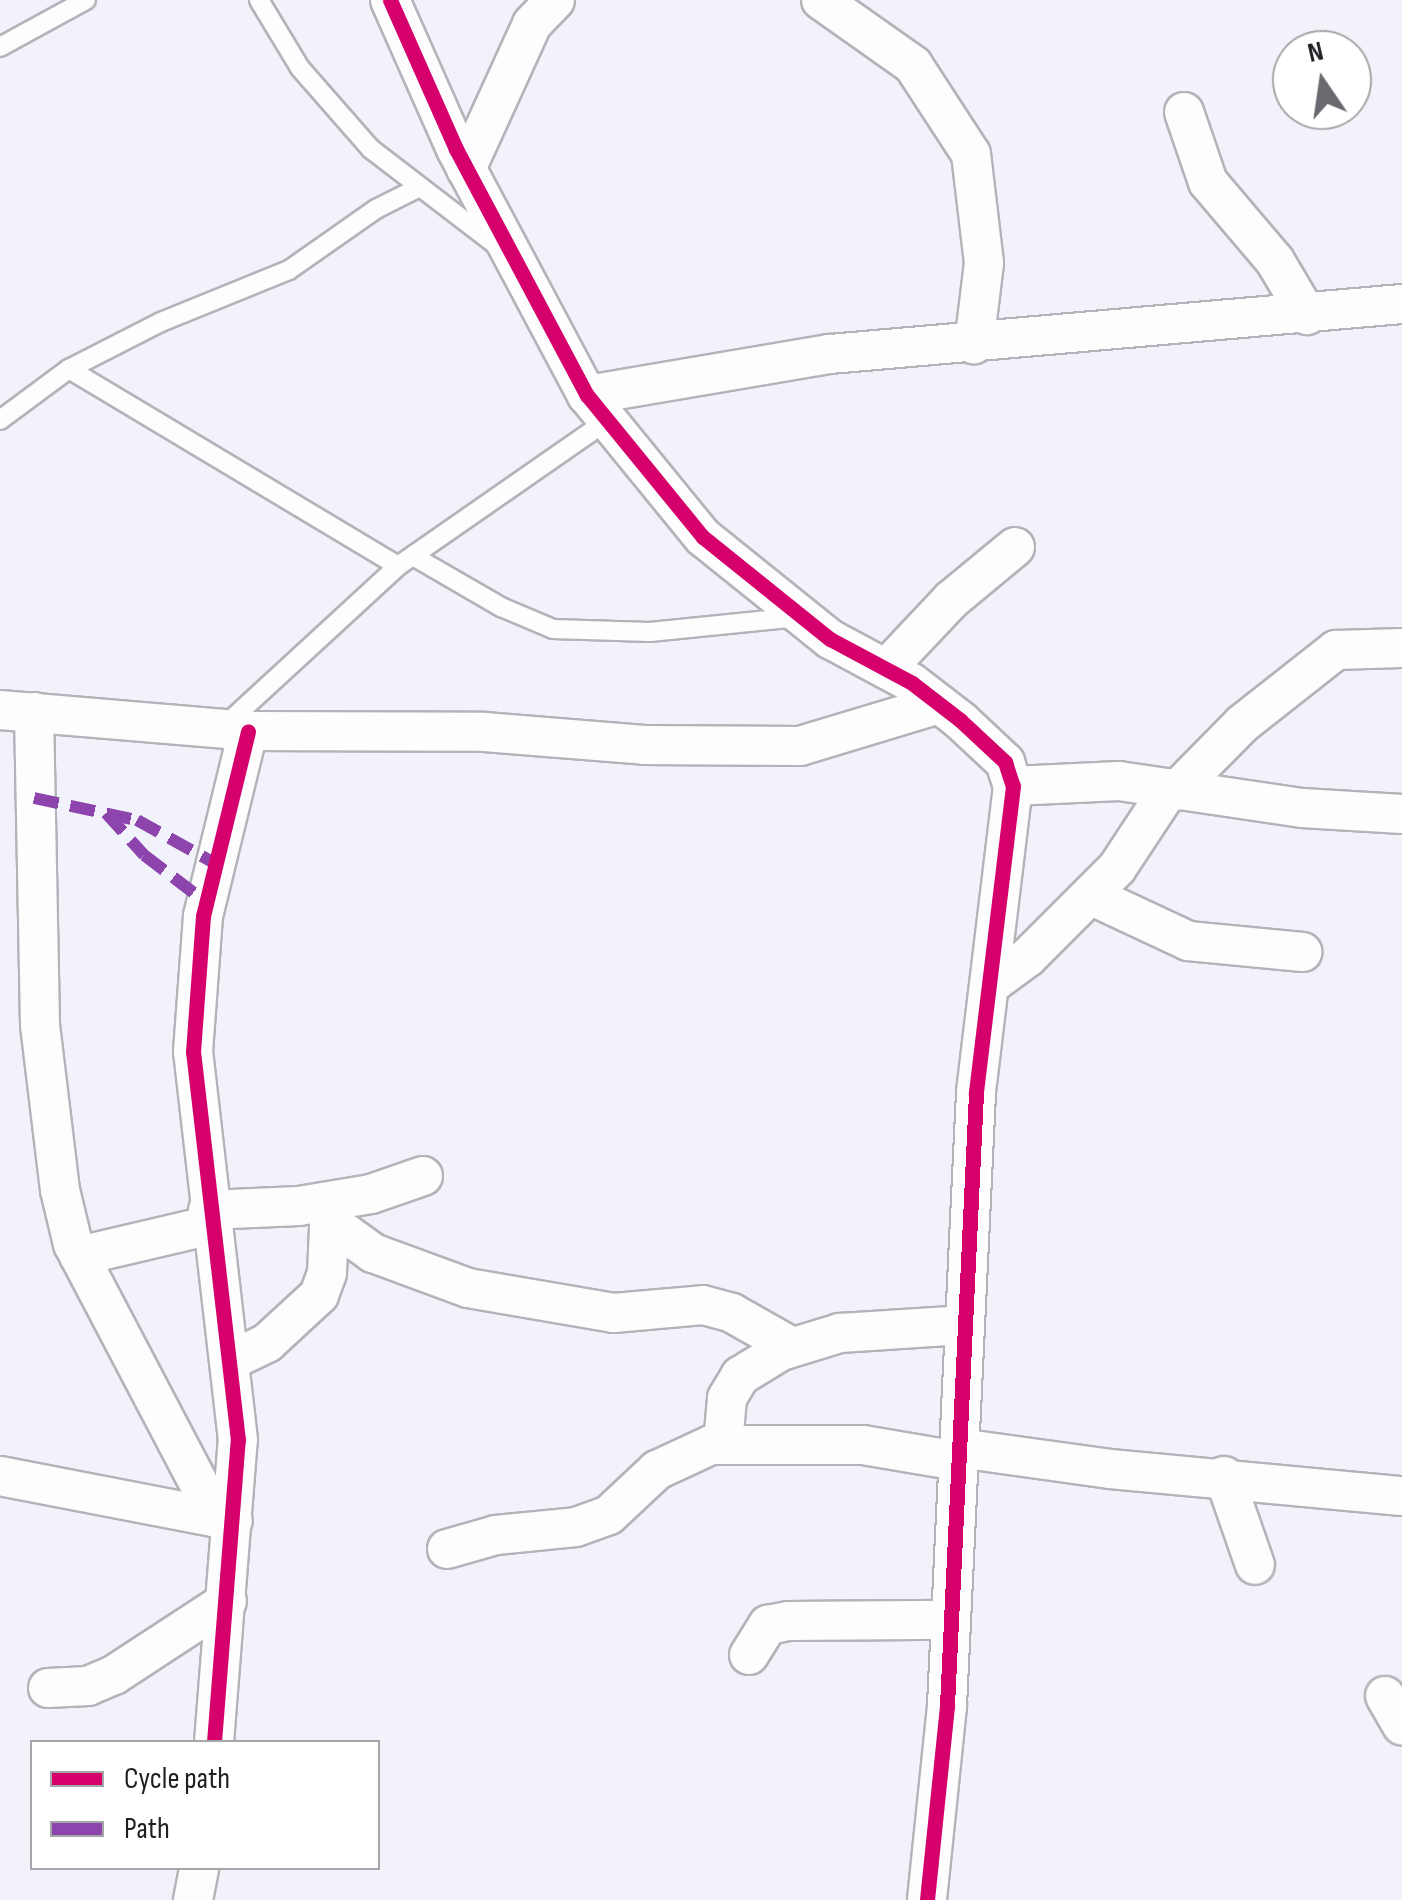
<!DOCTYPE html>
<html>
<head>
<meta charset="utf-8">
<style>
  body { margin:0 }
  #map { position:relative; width:1402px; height:1900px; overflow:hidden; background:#f2f3fa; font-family:"Sofia Sans Condensed",sans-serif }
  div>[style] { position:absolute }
  .roads { filter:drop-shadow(2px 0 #b3b4b9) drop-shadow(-2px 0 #b3b4b9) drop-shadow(0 2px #b3b4b9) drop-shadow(0 -2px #b3b4b9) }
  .lane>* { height:18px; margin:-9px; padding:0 9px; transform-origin:9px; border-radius:9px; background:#fdfdfe }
  .street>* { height:38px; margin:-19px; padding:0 19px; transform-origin:19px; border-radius:19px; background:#fdfdfe }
  .quiet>* { height:12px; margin-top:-6px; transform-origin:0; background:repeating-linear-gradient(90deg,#8e44ad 0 25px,transparent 0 37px) }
  .cycleway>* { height:15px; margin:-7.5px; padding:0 7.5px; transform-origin:7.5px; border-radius:7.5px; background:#d6006c }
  span { translate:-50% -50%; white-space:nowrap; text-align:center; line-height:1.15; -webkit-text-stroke:8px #fff; paint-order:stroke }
  .legend { position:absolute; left:30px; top:1740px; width:350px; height:130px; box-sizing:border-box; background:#fff; border:2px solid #a5a6a7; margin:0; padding:12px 18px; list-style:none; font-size:30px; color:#1f2024 }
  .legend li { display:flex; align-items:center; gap:20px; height:50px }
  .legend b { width:50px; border:2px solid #a5a6a7 }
  .north { position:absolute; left:1272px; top:30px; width:100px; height:100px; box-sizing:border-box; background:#fff; border:2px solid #a5a6a7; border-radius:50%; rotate:347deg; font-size:28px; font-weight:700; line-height:40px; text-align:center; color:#1f2024 }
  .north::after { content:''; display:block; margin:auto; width:35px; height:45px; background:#696a6f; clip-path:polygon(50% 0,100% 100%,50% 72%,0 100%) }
</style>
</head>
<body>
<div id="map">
  <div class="roads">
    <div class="lane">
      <i style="left:259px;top:0;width:79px;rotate:58.9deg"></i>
      <i style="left:300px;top:68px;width:108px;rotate:48.8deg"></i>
      <i style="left:371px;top:149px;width:158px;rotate:37.5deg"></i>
      <i style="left:0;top:47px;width:98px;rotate:-28.7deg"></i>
      <i style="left:69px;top:369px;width:383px;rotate:30.9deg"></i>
      <i style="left:0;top:420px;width:86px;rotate:-36.5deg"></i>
      <i style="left:69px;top:369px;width:103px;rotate:-27.1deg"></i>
      <i style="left:161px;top:322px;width:138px;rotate:-22.1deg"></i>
      <i style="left:289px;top:270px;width:106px;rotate:-35deg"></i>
      <i style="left:376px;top:209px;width:49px;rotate:-26.6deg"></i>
      <i style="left:413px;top:556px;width:102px;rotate:30.1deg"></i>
      <i style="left:501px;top:607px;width:56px;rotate:22.9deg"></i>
      <i style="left:553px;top:629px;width:97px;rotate:1.8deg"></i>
      <i style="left:650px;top:632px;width:149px;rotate:-5.8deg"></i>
      <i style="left:222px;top:728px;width:239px;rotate:-42.6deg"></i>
      <i style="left:398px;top:566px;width:256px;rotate:-34.8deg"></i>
    </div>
    <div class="street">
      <i style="left:390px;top:0;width:163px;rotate:66.1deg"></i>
      <i style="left:456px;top:149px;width:279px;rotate:62deg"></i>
      <i style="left:587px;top:395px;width:183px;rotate:50.8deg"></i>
      <i style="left:703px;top:537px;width:163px;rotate:38.8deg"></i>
      <i style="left:830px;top:639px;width:93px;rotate:28.2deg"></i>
      <i style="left:912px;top:683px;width:61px;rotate:37.6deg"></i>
      <i style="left:960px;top:720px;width:62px;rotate:43deg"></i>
      <i style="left:1005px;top:762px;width:25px;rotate:72deg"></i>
      <i style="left:1013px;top:786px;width:309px;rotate:96.9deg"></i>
      <i style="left:976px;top:1093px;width:614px;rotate:92.71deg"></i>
      <i style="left:947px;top:1706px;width:195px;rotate:95.9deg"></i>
      <i style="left:821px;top:0;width:113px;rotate:35.2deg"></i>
      <i style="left:913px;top:65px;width:106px;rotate:56.9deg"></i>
      <i style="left:971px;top:154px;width:110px;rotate:83.2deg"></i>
      <i style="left:984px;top:263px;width:82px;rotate:97deg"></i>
      <i style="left:1184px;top:112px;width:74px;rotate:71.1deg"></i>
      <i style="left:1208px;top:182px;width:104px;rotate:49.7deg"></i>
      <i style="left:1275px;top:261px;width:63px;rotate:59.3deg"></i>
      <i style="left:466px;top:169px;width:159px;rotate:-65.5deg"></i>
      <i style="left:532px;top:24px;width:33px;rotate:-46deg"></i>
      <i style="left:587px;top:395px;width:246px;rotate:-9.6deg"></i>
      <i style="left:830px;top:354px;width:574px;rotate:-5deg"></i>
      <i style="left:886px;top:669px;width:95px;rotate:-46.7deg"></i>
      <i style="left:951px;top:600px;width:83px;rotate:-39.6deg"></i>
      <i style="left:0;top:710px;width:249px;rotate:4.8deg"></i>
      <i style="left:248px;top:731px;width:236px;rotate:0.2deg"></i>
      <i style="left:484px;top:732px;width:161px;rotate:4.6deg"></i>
      <i style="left:644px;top:745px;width:156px;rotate:0.4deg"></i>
      <i style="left:800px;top:746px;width:145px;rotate:-16.8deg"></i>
      <i style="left:34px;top:712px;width:313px;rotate:88.9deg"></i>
      <i style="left:40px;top:1025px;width:166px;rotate:83.1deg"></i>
      <i style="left:60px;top:1190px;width:56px;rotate:76.5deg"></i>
      <i style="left:73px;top:1244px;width:310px;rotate:62.3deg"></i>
      <i style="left:1013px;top:786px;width:106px;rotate:-2.7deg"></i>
      <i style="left:1119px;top:781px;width:185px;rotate:8.4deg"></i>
      <i style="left:1302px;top:808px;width:100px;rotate:3.4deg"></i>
      <i style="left:1176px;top:791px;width:94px;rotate:-45.4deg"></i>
      <i style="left:1242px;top:724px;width:120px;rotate:-38.2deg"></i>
      <i style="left:1336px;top:650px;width:66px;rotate:-1.7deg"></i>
      <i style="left:1090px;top:895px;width:108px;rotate:25.1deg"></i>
      <i style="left:1188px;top:941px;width:115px;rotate:5.5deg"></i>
      <i style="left:990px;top:985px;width:47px;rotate:-36.4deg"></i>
      <i style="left:1028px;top:957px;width:126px;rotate:-45deg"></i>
      <i style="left:1117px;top:868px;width:95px;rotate:-56.6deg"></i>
      <i style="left:208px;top:1210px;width:91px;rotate:-2.5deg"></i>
      <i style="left:299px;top:1206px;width:73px;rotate:-9.5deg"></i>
      <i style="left:371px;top:1194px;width:55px;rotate:-19.1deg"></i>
      <i style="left:330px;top:1222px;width:53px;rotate:35.8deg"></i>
      <i style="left:373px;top:1253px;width:101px;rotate:20.2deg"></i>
      <i style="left:468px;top:1288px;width:148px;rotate:9.7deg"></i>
      <i style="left:614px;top:1313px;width:89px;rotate:-5.1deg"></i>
      <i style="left:703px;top:1305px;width:30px;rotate:15deg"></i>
      <i style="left:732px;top:1313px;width:69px;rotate:29.5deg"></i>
      <i style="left:79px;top:1256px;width:136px;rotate:-13.2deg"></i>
      <i style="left:232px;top:1360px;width:39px;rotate:-26deg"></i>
      <i style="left:267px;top:1343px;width:71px;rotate:-42.7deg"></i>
      <i style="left:319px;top:1295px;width:23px;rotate:-70deg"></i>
      <i style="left:327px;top:1273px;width:70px;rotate:-87.5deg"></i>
      <i style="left:723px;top:1444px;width:46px;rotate:-85deg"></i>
      <i style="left:727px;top:1398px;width:26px;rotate:-59deg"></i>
      <i style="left:740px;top:1376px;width:48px;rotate:-31.4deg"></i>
      <i style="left:781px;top:1351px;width:62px;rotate:-17deg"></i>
      <i style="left:840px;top:1333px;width:123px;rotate:-3.7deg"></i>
      <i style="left:959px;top:1448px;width:152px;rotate:7.9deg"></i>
      <i style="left:1110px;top:1469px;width:293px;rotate:5.3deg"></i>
      <i style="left:0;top:1476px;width:237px;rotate:10.9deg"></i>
      <i style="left:1224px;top:1476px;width:94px;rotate:70.8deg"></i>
      <i style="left:447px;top:1549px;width:51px;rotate:-15.9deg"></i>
      <i style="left:496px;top:1535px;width:80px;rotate:-5.7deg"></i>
      <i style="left:576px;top:1527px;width:35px;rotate:-20deg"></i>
      <i style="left:609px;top:1515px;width:66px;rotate:-43.2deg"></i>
      <i style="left:657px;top:1470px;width:60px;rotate:-24.8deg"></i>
      <i style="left:711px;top:1445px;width:152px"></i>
      <i style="left:863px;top:1445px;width:96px;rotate:9.6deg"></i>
      <i style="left:749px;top:1655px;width:36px;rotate:-58deg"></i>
      <i style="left:768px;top:1625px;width:20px;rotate:-11deg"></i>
      <i style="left:788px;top:1621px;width:163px;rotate:-0.4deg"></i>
      <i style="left:48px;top:1688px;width:40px;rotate:-2.9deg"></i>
      <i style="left:88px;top:1686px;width:28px;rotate:-23deg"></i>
      <i style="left:114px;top:1675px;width:135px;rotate:-33.2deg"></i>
      <i style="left:1385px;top:1696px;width:34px;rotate:60deg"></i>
      <i style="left:214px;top:1742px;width:303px;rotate:-85.5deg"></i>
      <i style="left:238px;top:1440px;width:391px;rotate:-96.6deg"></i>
      <i style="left:193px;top:1052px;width:136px;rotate:-85.8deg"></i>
      <i style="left:203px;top:916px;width:190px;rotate:-76.3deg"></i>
      <i style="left:193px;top:1900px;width:33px;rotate:-79deg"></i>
    </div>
  </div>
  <div class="quiet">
    <i style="left:34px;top:798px;width:105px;rotate:12.1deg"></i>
    <i style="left:137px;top:820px;width:90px;rotate:29.1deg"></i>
    <i style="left:106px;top:813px;width:57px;rotate:47.9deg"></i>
    <i style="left:144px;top:855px;width:79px;rotate:37.3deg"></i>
  </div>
  <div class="cycleway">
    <i style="left:390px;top:0;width:163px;rotate:66.1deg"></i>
    <i style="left:456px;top:149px;width:279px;rotate:62deg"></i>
    <i style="left:587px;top:395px;width:183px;rotate:50.8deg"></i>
    <i style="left:703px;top:537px;width:163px;rotate:38.8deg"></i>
    <i style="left:830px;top:639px;width:93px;rotate:28.2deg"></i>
    <i style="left:912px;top:683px;width:61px;rotate:37.6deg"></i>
    <i style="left:960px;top:720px;width:62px;rotate:43deg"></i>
    <i style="left:1005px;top:762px;width:25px;rotate:72deg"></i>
    <i style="left:1013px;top:786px;width:309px;rotate:96.9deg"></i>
    <i style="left:976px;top:1093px;width:614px;rotate:92.71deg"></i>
    <i style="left:947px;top:1706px;width:195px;rotate:95.9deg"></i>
    <i style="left:214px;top:1742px;width:303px;rotate:-85.5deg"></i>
    <i style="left:238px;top:1440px;width:391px;rotate:-96.6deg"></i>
    <i style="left:193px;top:1052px;width:136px;rotate:-85.8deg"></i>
    <i style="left:203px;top:916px;width:190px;rotate:-76.3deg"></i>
  </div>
  <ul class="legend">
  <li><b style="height:12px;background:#d6006c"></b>Cycle path</li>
  <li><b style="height:12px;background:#8e44ad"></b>Path</li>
  </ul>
  <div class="north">N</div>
</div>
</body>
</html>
